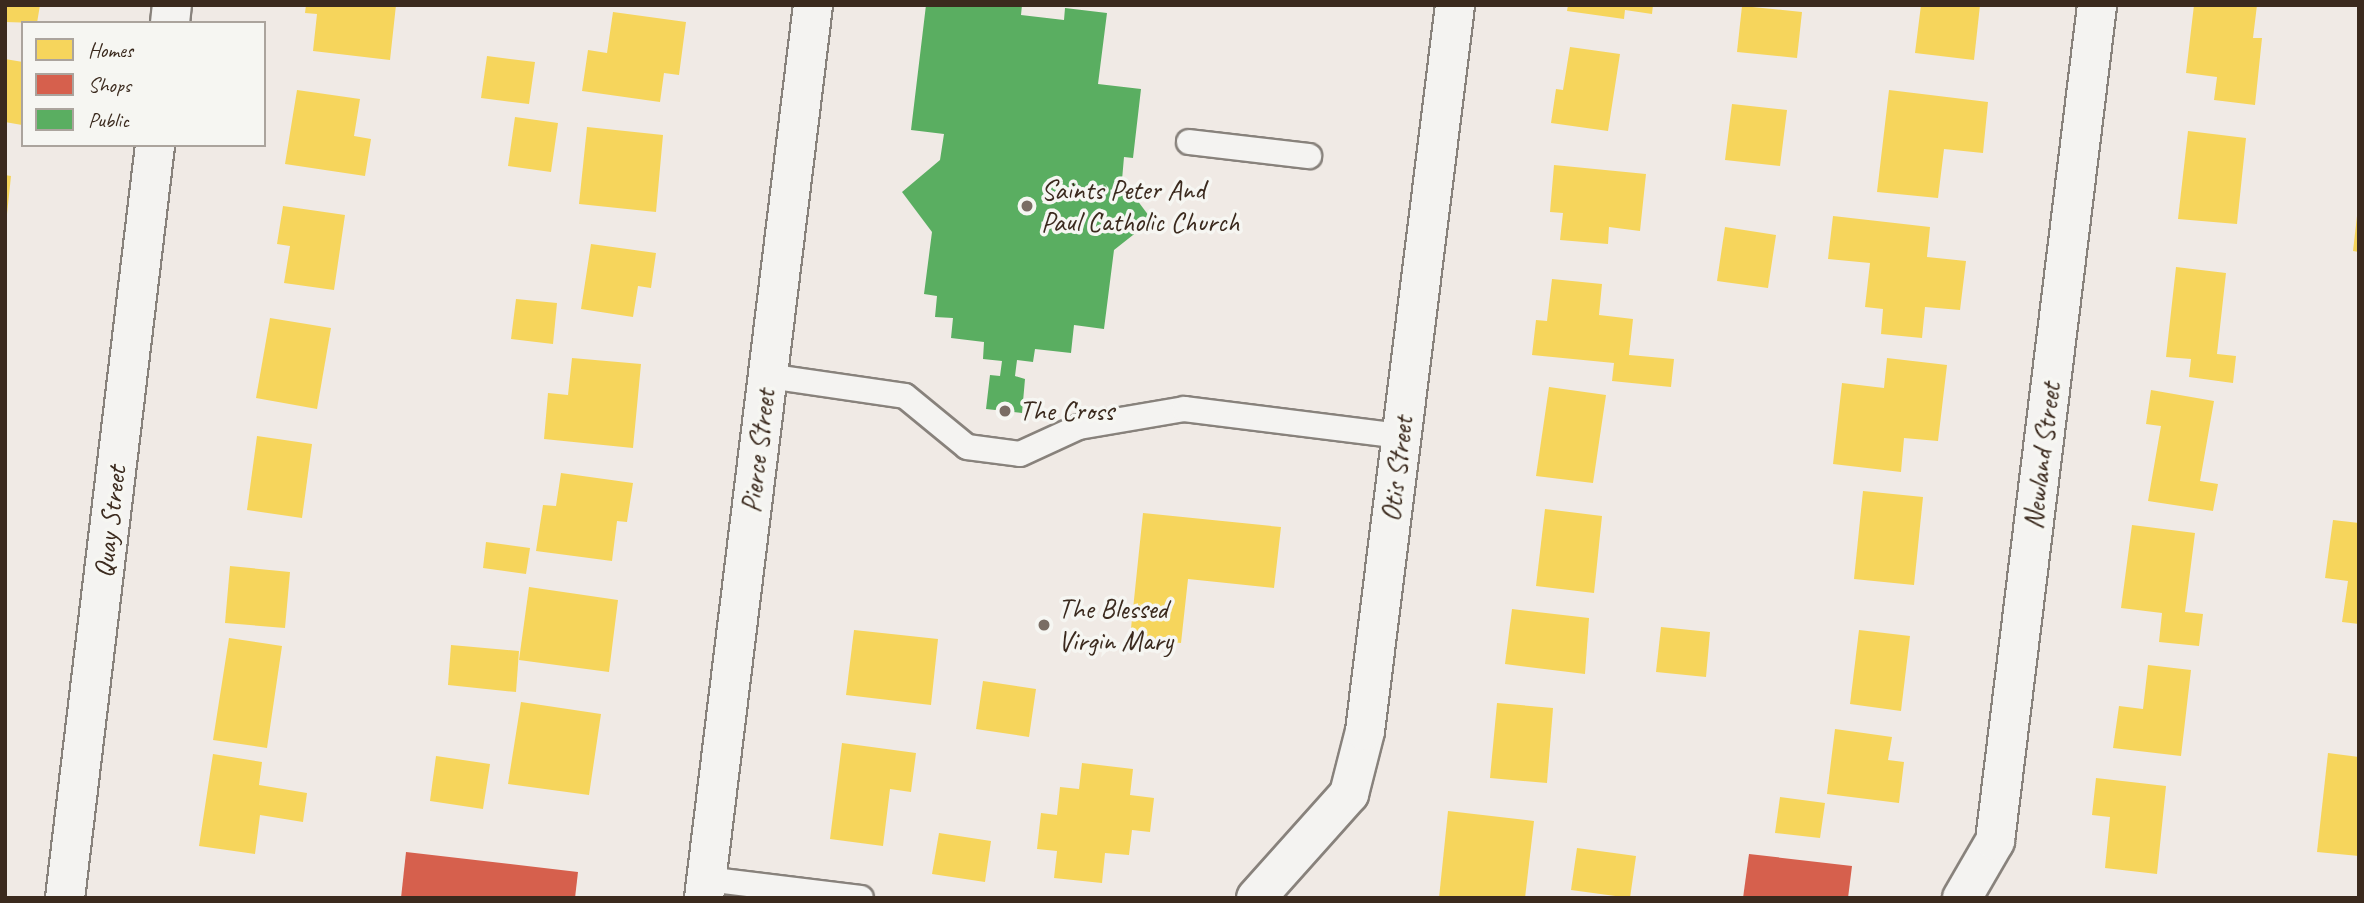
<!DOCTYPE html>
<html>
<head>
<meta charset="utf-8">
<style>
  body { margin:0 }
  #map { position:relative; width:2364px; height:903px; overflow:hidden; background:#f0eae5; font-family:Caveat,sans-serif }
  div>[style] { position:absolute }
  .homes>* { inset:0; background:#f6d55c }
  .shops>* { inset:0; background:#d6604d }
  .public>* { inset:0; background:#5aae61 }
  .roads { filter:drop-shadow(2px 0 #88827c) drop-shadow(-2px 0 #88827c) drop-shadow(0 2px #88827c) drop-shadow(0 -2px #88827c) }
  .service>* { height:24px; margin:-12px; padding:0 12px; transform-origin:12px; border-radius:12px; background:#f4f3f1 }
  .minor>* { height:38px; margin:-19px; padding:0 19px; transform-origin:19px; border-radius:19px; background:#f4f3f1 }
  .tertiary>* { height:38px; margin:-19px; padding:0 19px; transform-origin:19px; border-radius:19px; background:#f4f3f1 }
  .dots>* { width:19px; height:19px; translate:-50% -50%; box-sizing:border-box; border:4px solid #f6f6f2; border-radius:50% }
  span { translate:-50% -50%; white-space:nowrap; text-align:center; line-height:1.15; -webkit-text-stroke:7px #f6f6f2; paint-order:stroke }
  .poi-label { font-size:28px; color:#3b2a1e }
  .left { translate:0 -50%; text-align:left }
  .street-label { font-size:28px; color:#3b2a1e }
  .frame { position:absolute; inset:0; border:7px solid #3b2a1e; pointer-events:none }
  .legend { position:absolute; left:21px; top:21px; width:245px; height:126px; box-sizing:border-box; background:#f6f6f2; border:2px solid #aba49d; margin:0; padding:9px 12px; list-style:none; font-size:21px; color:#3b2a1e }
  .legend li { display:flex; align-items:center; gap:14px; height:35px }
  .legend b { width:35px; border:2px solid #aba49d }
</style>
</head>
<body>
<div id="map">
  <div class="homes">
    <i style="clip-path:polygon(5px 5px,40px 5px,37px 23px,5px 22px)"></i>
    <i style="clip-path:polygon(306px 5px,396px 5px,390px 60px,313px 51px,317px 14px,305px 13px)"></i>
    <i style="clip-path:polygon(1568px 5px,1653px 5px,1652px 14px,1625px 10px,1624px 19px,1567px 11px)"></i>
    <i style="clip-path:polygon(1921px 5px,1980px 5px,1974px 60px,1915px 53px)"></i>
    <i style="clip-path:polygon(2194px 5px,2257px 5px,2253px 38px,2262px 38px,2255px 105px,2214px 100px,2217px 77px,2186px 73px)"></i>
    <i style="clip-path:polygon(1742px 6px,1802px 12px,1797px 58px,1737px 52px)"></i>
    <i style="clip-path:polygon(613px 12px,686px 22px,679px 75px,664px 73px,660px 102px,582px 91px,588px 50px,607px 53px)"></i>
    <i style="clip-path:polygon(1570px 47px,1620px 54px,1608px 131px,1551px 123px,1556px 89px,1563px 90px)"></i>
    <i style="clip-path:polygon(487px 56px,535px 62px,529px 104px,481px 98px)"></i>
    <i style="clip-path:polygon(5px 59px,23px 62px,22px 125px,5px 122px)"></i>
    <i style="clip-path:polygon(297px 90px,360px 99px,354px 136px,371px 139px,365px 176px,285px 164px)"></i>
    <i style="clip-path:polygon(1889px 90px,1988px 102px,1983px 153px,1944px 149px,1938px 198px,1877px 192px)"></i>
    <i style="clip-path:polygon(1732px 104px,1787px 110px,1780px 166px,1725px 160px)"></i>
    <i style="clip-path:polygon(515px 117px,558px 123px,551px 172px,508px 166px)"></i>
    <i style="clip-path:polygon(587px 127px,663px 135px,656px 212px,579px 204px)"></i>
    <i style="clip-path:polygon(2188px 131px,2246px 138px,2237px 224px,2178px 219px)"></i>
    <i style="clip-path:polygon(1554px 165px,1646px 174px,1640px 231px,1609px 227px,1608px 244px,1560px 240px,1563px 213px,1550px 212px)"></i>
    <i style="clip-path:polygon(5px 175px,11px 176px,7px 214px,5px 214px)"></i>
    <i style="clip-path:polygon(283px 206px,345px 215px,334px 290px,284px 283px,290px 246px,277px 244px)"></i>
    <i style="clip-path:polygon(1833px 216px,1930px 227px,1927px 257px,1966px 261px,1960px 310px,1925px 307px,1922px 338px,1881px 334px,1883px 309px,1865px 307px,1870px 263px,1828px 259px)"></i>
    <i style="clip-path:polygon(2357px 216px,2359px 217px,2359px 252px,2353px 251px)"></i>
    <i style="clip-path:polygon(1725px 227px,1776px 235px,1768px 288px,1717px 281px)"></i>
    <i style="clip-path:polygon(591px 244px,656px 253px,651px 288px,638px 286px,633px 317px,581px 309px)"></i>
    <i style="clip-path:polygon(2176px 267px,2226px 273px,2217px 354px,2236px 356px,2233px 383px,2189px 377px,2191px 359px,2166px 357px)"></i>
    <i style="clip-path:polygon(1552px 279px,1602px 284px,1599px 315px,1633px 319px,1629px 355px,1674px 359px,1671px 387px,1612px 381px,1614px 363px,1532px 355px,1536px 320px,1547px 321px)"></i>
    <i style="clip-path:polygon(516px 299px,557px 303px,553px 344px,511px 339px)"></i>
    <i style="clip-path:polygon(270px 318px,331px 328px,317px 409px,256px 398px)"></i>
    <i style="clip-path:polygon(572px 358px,641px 364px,633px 448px,544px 439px,548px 393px,568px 395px)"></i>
    <i style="clip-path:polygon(1887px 358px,1947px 365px,1938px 441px,1904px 438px,1901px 472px,1833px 464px,1842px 383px,1884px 388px)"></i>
    <i style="clip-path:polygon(1549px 387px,1606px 395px,1593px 483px,1536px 476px)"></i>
    <i style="clip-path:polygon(2151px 390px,2214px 401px,2200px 481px,2218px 484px,2213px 511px,2148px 501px,2161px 426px,2146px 424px)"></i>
    <i style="clip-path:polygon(257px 436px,312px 444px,302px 518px,247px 510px)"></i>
    <i style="clip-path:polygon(561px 473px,633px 483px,627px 522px,617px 521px,612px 561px,536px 551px,543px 505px,556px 506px)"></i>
    <i style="clip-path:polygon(1863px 491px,1923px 497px,1914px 585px,1854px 579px)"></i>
    <i style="clip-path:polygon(1545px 509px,1602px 516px,1594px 593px,1536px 586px)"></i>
    <i style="clip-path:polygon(1143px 513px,1281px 527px,1274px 588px,1188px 579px,1181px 643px,1130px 638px)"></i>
    <i style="clip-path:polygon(2333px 520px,2359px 523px,2359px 624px,2342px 622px,2348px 581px,2325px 578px)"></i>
    <i style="clip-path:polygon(2132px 525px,2195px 533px,2185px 612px,2203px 614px,2199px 646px,2159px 642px,2162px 613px,2121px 608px)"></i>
    <i style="clip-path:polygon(486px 542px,530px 548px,526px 574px,483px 568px)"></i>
    <i style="clip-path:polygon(230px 566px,290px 572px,285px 628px,225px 623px)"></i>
    <i style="clip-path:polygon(529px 587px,618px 600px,609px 672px,519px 660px)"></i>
    <i style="clip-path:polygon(1512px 609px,1589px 618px,1585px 674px,1505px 664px)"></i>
    <i style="clip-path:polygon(1661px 627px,1710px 632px,1706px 677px,1656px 672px)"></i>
    <i style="clip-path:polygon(854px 630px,938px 639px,931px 705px,846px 695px)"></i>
    <i style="clip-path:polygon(1859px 630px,1910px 636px,1901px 711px,1850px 704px)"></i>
    <i style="clip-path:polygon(229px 638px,282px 646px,267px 748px,213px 740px)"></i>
    <i style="clip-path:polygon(451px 645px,519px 651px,516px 692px,448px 685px)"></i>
    <i style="clip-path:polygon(2148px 665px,2191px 670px,2181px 756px,2113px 748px,2119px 706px,2143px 709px)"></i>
    <i style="clip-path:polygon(983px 681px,1036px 689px,1029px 737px,976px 729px)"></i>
    <i style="clip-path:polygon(521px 702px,601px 714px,589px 795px,508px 784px)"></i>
    <i style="clip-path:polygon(1497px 703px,1553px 708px,1547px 783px,1490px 778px)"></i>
    <i style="clip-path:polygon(1835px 729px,1892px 737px,1888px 760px,1904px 762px,1899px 803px,1827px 794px)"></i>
    <i style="clip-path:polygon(842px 743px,916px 753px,911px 792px,890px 789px,883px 846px,830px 839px)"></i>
    <i style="clip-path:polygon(2328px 753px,2359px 757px,2359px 856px,2317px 852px)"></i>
    <i style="clip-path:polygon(213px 754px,262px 762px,259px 785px,307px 793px,303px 822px,260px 815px,255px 854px,199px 846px)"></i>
    <i style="clip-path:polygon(436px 756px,490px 764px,483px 809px,430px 801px)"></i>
    <i style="clip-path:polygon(1082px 763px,1133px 769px,1130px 795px,1154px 798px,1150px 832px,1132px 830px,1129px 855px,1105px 853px,1102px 883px,1054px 878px,1057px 851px,1037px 849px,1041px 813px,1057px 815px,1060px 787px,1079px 789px)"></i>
    <i style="clip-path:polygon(2096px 778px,2166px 786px,2157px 874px,2105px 868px,2110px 817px,2092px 815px)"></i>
    <i style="clip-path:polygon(1780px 797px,1825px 803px,1820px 838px,1775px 833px)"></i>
    <i style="clip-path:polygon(1448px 811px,1534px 821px,1525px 898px,1439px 898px)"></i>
    <i style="clip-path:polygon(939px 833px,991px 841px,985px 882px,932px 874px)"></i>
    <i style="clip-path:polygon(1577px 848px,1636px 856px,1630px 898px,1571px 890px)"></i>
  </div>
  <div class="shops">
    <i style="clip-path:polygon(406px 852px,578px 872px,575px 898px,401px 898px)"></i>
    <i style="clip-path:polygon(1749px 854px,1852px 866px,1848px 898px,1743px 898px)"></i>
  </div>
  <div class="public">
    <i style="clip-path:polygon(926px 5px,1022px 5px,1021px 15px,1064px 20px,1065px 8px,1107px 13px,1098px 84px,1141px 89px,1133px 158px,1124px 157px,1122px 180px,1152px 220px,1114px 250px,1104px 329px,1074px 325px,1071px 353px,1035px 349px,1033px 362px,1017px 360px,1015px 376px,1025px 379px,1022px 413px,986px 409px,990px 375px,1000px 376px,1002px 361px,983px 359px,984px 342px,951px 338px,953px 318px,935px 317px,937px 296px,924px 294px,932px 232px,902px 192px,940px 160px,944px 134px,911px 130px)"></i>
  </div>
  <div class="roads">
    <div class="service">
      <i style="left:1189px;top:142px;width:121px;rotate:6.7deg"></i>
      <i style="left:768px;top:376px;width:138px;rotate:8.3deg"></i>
      <i style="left:905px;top:396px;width:80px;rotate:39.4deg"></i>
      <i style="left:967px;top:447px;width:53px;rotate:7.5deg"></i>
      <i style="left:1020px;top:454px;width:65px;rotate:-24.6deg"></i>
      <i style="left:1079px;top:427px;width:107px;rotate:-9.7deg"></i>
      <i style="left:1184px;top:409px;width:219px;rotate:7.1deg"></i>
      <i style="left:707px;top:879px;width:155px;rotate:7deg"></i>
    </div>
    <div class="minor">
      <i style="left:170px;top:23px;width:18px;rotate:-84deg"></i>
      <i style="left:65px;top:898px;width:758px;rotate:-83.18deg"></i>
      <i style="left:1256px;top:898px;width:140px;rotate:-48.2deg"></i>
      <i style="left:1349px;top:794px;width:65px;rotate:-75.7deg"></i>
      <i style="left:1365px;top:731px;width:732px;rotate:-82.93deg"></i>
      <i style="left:1962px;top:898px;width:66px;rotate:-59.9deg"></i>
      <i style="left:1995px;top:841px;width:842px;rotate:-83.04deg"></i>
    </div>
    <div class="tertiary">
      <i style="left:704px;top:898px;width:900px;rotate:-83.04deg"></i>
    </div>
  </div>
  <div class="dots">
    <i style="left:1027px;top:206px;background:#7a6d64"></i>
    <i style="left:1005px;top:411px;background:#7a6d64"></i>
    <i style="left:1044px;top:625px;background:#7a6d64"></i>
  </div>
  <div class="poi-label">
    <span class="left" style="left:1041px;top:206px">Saints Peter And<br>Paul Catholic Church</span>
    <span class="left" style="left:1019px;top:411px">The Cross</span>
    <span class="left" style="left:1058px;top:625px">The Blessed<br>Virgin Mary</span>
  </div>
  <div class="street-label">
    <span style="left:758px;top:451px;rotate:-83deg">Pierce Street</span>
    <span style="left:2042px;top:456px;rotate:-83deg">Newland Street</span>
    <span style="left:1397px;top:469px;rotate:-83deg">Otis Street</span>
    <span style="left:110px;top:522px;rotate:-83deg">Quay Street</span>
  </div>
  <div class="frame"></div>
  <ul class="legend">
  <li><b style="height:19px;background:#f6d55c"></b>Homes</li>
  <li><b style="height:19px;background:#d6604d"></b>Shops</li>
  <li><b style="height:19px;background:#5aae61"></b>Public</li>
  </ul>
</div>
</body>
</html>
